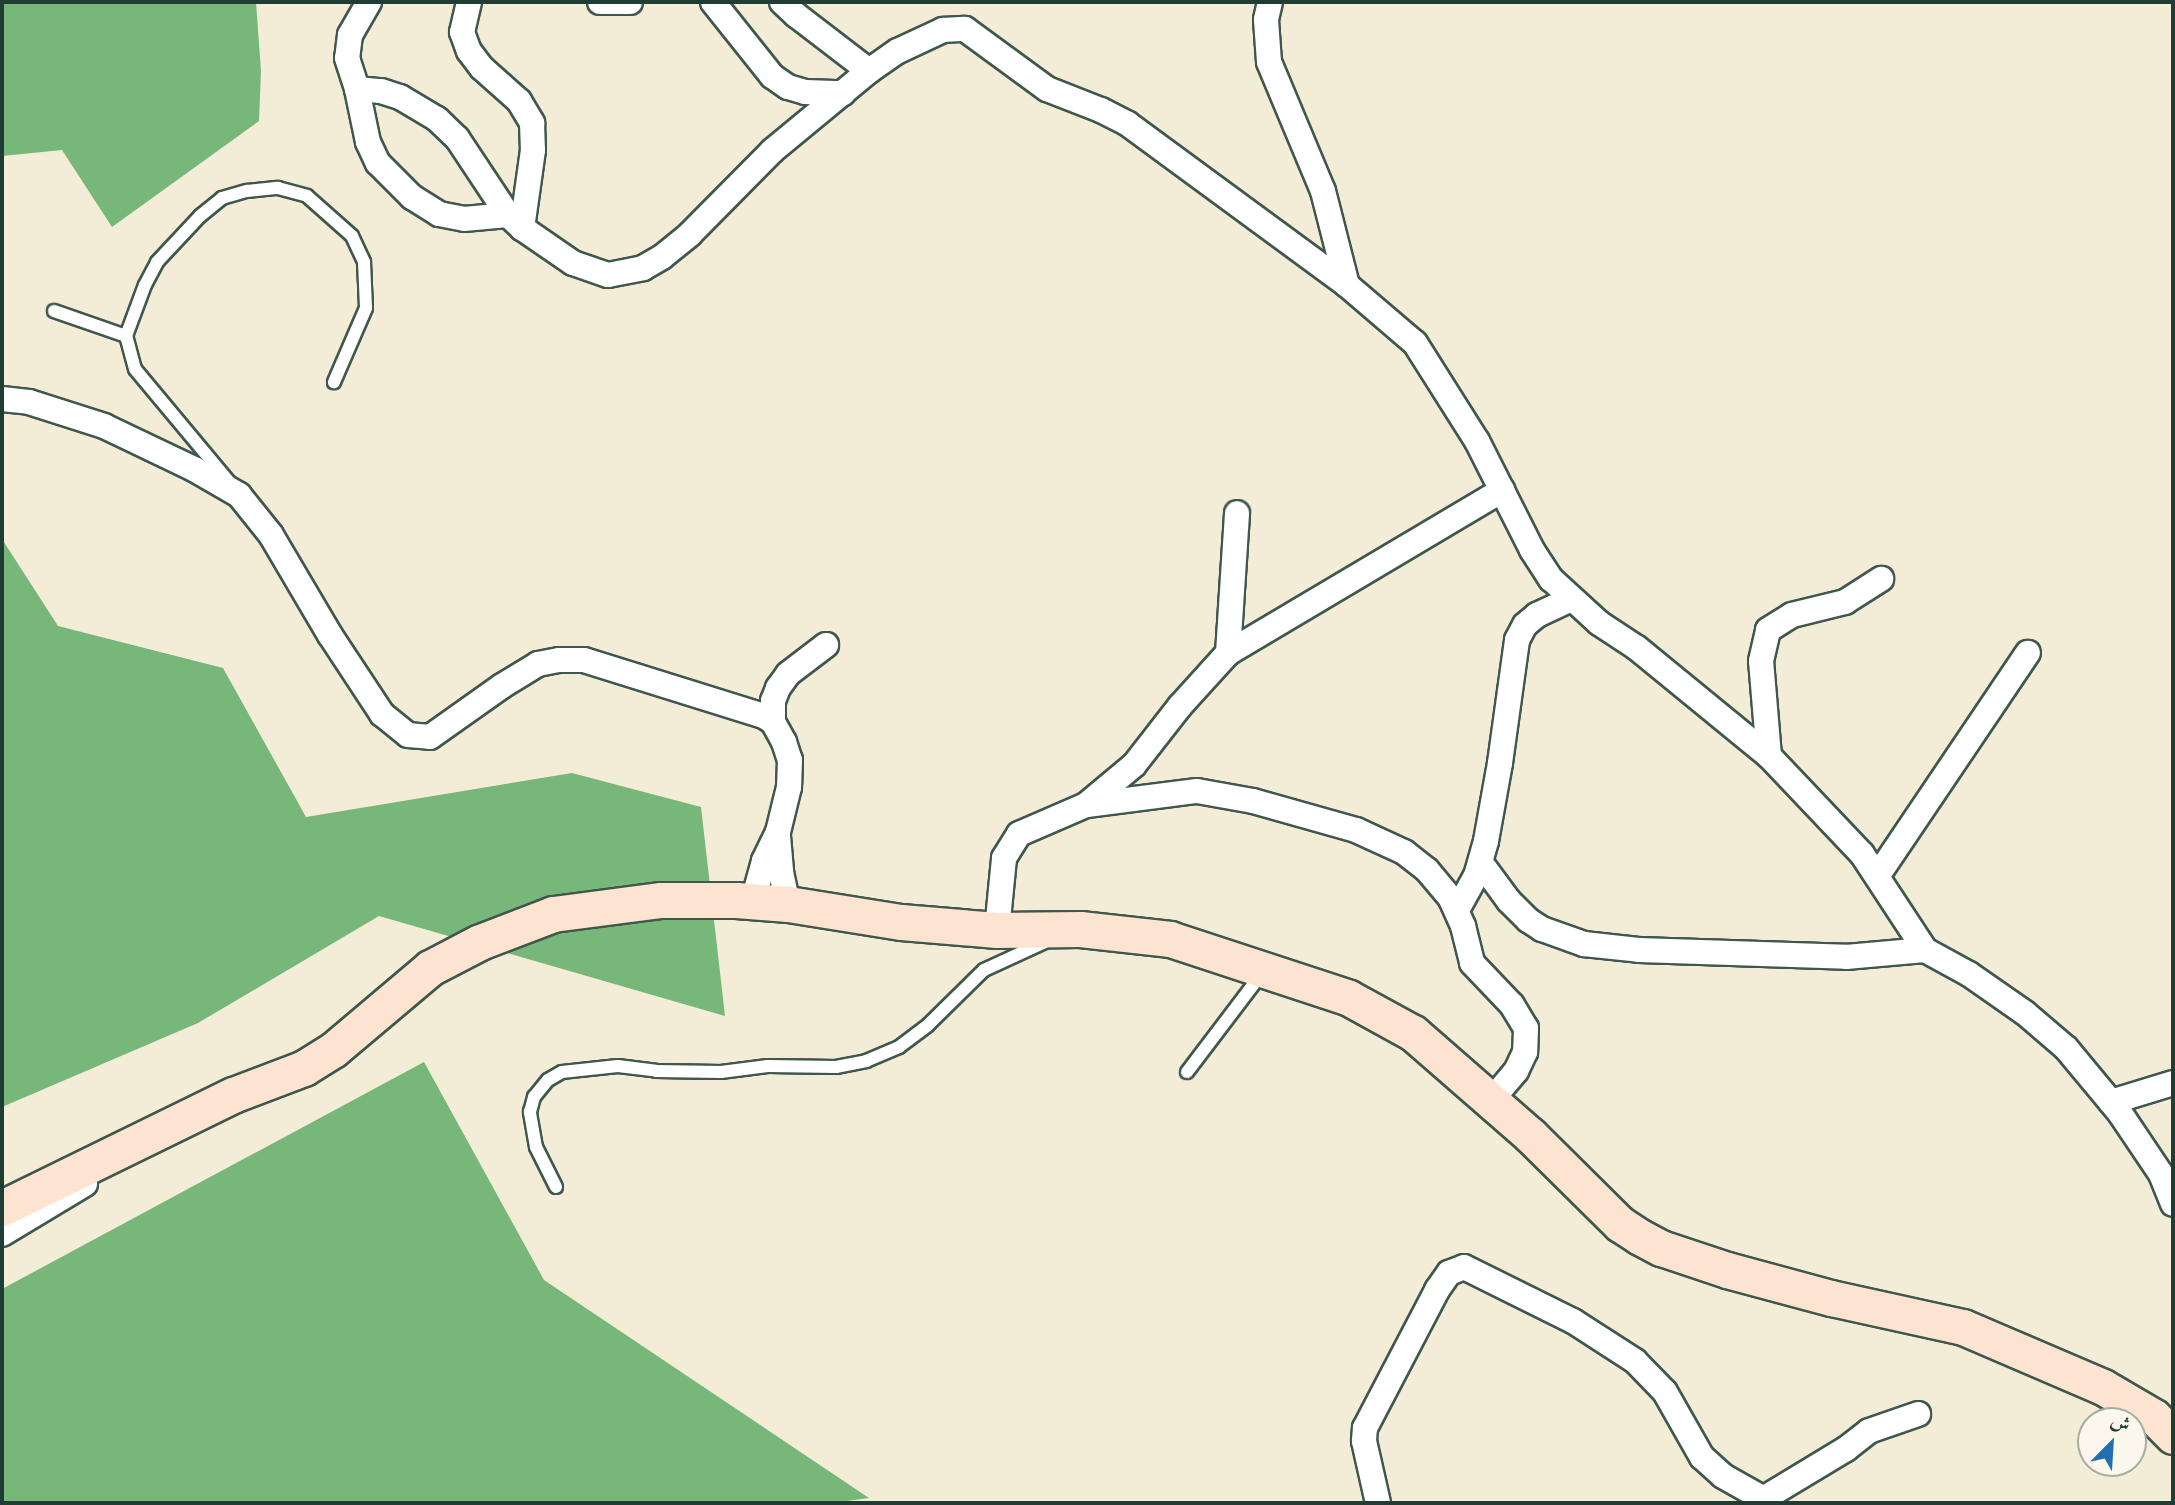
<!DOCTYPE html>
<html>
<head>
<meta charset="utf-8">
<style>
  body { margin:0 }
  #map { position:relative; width:2175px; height:1505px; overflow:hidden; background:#f3ecd6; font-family:"Sorts Mill Goudy",Amiri,serif }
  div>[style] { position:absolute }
  .forest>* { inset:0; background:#77b87a }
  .roads { filter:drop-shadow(2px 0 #3f574c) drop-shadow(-2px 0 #3f574c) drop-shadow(0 2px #3f574c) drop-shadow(0 -2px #3f574c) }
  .lane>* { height:12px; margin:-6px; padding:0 6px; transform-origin:6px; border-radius:6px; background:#fff }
  .street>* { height:24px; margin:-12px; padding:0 12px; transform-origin:12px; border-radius:12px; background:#fff }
  .secondary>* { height:35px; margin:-17.5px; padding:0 17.5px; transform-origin:17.5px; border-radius:17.5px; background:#fde4d1 }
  span { translate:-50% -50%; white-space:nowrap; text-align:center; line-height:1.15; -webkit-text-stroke:5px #fbf7ec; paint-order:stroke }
  .frame { position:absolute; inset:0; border:4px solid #1f3d34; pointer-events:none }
  .north { position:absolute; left:2077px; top:1407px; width:70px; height:70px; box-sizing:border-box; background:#fbf7ec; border:2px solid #a3ada2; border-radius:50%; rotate:24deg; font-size:19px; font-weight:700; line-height:28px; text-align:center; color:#1f3d34 }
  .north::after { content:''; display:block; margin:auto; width:24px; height:32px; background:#1f6fb2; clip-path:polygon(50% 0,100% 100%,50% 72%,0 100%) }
</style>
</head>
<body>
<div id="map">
  <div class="forest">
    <i style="clip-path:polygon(2px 2px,256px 2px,261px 71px,259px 121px,112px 227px,62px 150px,2px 156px)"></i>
    <i style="clip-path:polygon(2px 539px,58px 626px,223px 668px,306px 817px,572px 773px,701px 807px,725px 1016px,379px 916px,198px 1023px,2px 1107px)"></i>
    <i style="clip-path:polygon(424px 1062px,544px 1280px,869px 1498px,832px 1503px,2px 1503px,2px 1289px)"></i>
  </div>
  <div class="roads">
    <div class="lane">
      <i style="left:54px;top:311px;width:76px;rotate:19.1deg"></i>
      <i style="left:230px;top:483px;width:148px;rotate:-129.8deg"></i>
      <i style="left:135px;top:369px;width:34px;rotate:-105deg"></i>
      <i style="left:126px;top:336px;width:54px;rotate:-69.6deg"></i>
      <i style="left:145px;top:285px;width:26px;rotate:-62deg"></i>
      <i style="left:157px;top:262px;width:63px;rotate:-46.9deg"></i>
      <i style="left:200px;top:216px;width:28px;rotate:-39deg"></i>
      <i style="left:222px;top:198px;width:26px;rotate:-16deg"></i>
      <i style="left:247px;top:191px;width:31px;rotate:-6deg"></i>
      <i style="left:278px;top:188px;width:30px;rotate:15deg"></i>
      <i style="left:307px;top:196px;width:60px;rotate:41.6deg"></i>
      <i style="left:352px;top:236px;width:29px;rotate:65deg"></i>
      <i style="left:364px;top:262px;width:46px;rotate:87.5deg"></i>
      <i style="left:366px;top:308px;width:81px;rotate:113.4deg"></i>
      <i style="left:1187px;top:1072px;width:126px;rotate:-52.8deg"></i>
      <i style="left:556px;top:1187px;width:45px;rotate:-116.6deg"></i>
      <i style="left:536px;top:1147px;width:36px;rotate:-100deg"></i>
      <i style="left:530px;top:1112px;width:16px;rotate:-75deg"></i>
      <i style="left:534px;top:1097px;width:22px;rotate:-51deg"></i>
      <i style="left:548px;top:1080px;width:16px;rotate:-30deg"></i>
      <i style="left:562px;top:1072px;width:56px;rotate:-6.1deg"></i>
      <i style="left:618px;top:1066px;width:38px;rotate:7deg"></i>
      <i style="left:656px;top:1071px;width:65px;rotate:0.9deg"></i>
      <i style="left:721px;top:1072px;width:47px;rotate:-7.3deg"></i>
      <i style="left:768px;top:1066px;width:68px;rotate:0.8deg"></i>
      <i style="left:836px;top:1067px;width:31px;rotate:-11deg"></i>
      <i style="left:866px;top:1061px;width:36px;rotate:-23deg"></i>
      <i style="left:899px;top:1047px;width:36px;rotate:-37deg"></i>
      <i style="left:928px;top:1025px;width:78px;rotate:-44.5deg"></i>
      <i style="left:984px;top:970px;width:67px;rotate:-24.7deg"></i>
    </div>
    <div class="street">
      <i style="left:369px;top:2px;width:38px;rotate:120deg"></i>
      <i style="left:350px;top:35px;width:23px;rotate:97deg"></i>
      <i style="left:347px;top:58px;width:33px;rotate:72deg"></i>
      <i style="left:357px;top:89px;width:24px;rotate:5deg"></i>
      <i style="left:381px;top:91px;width:20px;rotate:18deg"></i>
      <i style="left:400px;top:97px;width:43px;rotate:30.7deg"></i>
      <i style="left:437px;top:119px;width:28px;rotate:44deg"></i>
      <i style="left:457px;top:138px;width:92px;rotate:56.5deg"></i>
      <i style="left:508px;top:215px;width:19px;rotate:43deg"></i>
      <i style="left:522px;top:228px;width:62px;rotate:34.5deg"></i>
      <i style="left:573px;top:263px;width:37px;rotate:19deg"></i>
      <i style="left:608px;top:275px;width:36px;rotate:-11deg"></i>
      <i style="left:643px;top:268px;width:22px;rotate:-30deg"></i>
      <i style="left:662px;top:257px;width:36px;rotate:-39deg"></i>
      <i style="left:690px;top:234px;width:117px;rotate:-45.3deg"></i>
      <i style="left:772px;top:151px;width:126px;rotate:-39.5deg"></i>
      <i style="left:869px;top:71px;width:35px;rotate:-35deg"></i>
      <i style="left:898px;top:51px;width:50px;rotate:-25deg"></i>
      <i style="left:943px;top:30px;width:22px;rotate:-3deg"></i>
      <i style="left:965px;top:29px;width:102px;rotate:36.2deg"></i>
      <i style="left:1047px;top:89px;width:58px;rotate:21.3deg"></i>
      <i style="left:1101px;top:110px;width:30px;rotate:27deg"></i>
      <i style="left:1128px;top:124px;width:272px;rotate:36.3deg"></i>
      <i style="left:1347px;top:285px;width:89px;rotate:40.5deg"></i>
      <i style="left:1415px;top:343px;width:116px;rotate:57.7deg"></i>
      <i style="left:1477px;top:441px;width:122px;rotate:63.2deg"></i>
      <i style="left:1532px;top:550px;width:35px;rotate:57deg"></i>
      <i style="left:1551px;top:579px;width:65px;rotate:42.5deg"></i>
      <i style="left:1599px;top:623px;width:45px;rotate:33.3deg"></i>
      <i style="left:1637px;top:648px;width:171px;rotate:39.3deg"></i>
      <i style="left:1769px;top:756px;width:135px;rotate:46.5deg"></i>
      <i style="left:1862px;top:854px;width:115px;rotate:56.7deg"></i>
      <i style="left:1925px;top:950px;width:50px;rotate:28.6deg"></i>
      <i style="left:1969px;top:974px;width:68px;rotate:34.9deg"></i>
      <i style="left:2025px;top:1013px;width:54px;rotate:40.5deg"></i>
      <i style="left:2066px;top:1048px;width:85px;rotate:50.3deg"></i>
      <i style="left:2120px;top:1113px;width:73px;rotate:56.1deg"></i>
      <i style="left:2161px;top:1174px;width:32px;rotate:68deg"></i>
      <i style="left:469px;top:2px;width:31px;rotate:103deg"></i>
      <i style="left:462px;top:32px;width:20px;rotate:70deg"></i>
      <i style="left:469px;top:51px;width:21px;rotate:53deg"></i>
      <i style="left:482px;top:68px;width:50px;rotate:41.7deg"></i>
      <i style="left:519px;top:101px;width:26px;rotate:59deg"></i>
      <i style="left:532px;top:123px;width:27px;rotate:88deg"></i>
      <i style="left:533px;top:150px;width:79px;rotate:98deg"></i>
      <i style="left:600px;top:2px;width:30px"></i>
      <i style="left:713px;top:2px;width:95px;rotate:51.4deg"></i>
      <i style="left:772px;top:76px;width:19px;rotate:35deg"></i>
      <i style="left:788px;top:87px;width:18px;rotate:16deg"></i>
      <i style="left:805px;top:92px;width:38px;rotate:2deg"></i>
      <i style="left:782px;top:2px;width:19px;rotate:43deg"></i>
      <i style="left:796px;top:15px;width:92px;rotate:37.5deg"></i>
      <i style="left:1270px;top:2px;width:18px;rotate:103deg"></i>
      <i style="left:1266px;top:20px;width:42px;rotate:85.9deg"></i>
      <i style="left:1269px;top:62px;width:140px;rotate:67.3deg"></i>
      <i style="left:1323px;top:191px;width:97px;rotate:75.7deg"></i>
      <i style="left:357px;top:89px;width:54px;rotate:78.3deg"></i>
      <i style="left:368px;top:142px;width:23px;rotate:65deg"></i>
      <i style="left:378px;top:163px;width:48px;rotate:45deg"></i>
      <i style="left:412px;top:197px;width:32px;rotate:32deg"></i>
      <i style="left:439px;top:214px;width:25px;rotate:11deg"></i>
      <i style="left:464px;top:219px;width:44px;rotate:-5.2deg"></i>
      <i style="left:2px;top:399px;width:27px;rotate:6deg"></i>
      <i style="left:29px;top:402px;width:79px;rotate:17.7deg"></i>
      <i style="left:104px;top:426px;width:100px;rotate:25.5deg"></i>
      <i style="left:194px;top:469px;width:52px;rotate:30deg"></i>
      <i style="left:239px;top:495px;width:51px;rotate:51.3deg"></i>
      <i style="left:271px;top:535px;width:116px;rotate:59.5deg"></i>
      <i style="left:330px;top:635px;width:95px;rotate:56.6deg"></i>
      <i style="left:382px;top:714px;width:33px;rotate:39deg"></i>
      <i style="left:408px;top:735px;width:22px;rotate:5deg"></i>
      <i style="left:430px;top:737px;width:88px;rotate:-35.3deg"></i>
      <i style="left:502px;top:686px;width:42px;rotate:-31.4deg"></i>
      <i style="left:538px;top:664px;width:21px;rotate:-11deg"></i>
      <i style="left:559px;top:660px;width:25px"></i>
      <i style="left:584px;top:660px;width:189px;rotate:17.3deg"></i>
      <i style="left:764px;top:716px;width:11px;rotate:34deg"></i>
      <i style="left:773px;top:722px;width:23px;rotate:61deg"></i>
      <i style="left:784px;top:742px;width:19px;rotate:72deg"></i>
      <i style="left:790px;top:760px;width:27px;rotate:92deg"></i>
      <i style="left:789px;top:787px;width:46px;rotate:103.7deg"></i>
      <i style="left:778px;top:832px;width:32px;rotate:116deg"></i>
      <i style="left:764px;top:861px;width:41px;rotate:105.4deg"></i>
      <i style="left:1228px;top:653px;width:140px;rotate:-86.3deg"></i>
      <i style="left:773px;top:722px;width:21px;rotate:-90deg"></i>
      <i style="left:773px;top:701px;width:14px;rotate:-69deg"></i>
      <i style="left:778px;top:688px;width:17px;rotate:-54deg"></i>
      <i style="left:788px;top:674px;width:48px;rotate:-37.3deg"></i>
      <i style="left:1769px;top:756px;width:95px;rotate:-94.8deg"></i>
      <i style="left:1761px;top:661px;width:32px;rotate:-77deg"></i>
      <i style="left:1768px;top:630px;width:28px;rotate:-32deg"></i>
      <i style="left:1792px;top:615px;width:55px;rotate:-13.8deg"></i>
      <i style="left:1845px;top:602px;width:43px;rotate:-32.6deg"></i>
      <i style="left:1087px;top:805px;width:111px;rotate:-7.3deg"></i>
      <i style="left:1197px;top:791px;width:57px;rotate:10.1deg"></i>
      <i style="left:1253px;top:801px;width:107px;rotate:15.7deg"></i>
      <i style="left:1356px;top:830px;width:53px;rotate:24.6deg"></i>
      <i style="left:1404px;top:852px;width:29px;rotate:38deg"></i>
      <i style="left:1427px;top:870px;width:38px;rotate:50deg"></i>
      <i style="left:1451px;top:899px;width:30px;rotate:66deg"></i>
      <i style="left:1463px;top:926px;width:38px;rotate:76deg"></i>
      <i style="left:1472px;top:963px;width:58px;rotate:46.4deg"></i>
      <i style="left:1512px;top:1005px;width:27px;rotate:59deg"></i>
      <i style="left:1526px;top:1028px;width:24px;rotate:92deg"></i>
      <i style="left:1525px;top:1052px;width:21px;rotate:115deg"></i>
      <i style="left:1516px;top:1071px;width:40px;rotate:130deg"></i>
      <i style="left:778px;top:836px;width:36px;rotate:85deg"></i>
      <i style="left:781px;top:872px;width:33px;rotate:78deg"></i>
      <i style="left:1481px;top:863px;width:47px;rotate:53.6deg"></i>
      <i style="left:1509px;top:901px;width:27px;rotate:45deg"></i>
      <i style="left:1528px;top:920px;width:17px;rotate:33deg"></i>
      <i style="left:1542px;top:929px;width:45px;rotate:19.7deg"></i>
      <i style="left:1584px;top:944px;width:55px;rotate:6.2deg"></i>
      <i style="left:1639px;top:950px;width:207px;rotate:1.9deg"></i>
      <i style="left:1846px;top:957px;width:79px;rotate:-5.1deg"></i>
      <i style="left:1878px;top:875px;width:268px;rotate:-56deg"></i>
      <i style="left:1457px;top:910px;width:39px;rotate:-61deg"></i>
      <i style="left:1476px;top:876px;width:36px;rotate:-74deg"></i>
      <i style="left:1486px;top:841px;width:79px;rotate:-79.8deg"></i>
      <i style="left:1500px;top:763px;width:124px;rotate:-82.1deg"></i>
      <i style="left:1517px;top:640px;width:17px;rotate:-62deg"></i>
      <i style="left:1525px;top:625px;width:16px;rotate:-40deg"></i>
      <i style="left:1537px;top:615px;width:38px;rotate:-25deg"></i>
      <i style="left:997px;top:930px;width:72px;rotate:-84.4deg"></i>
      <i style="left:1004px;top:858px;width:28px;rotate:-58deg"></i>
      <i style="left:1019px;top:834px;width:73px;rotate:-23.4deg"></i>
      <i style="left:1086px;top:805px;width:62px;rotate:-39.8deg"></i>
      <i style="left:1134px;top:765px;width:75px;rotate:-52.1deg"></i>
      <i style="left:1180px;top:706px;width:72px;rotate:-47.8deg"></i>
      <i style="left:1228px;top:653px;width:319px;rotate:-30.7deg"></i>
      <i style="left:2111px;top:1102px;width:65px;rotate:-17deg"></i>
      <i style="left:2px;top:1234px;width:97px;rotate:-31.1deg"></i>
      <i style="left:1763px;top:1499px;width:97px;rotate:-31.1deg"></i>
      <i style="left:1846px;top:1449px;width:29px;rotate:-38deg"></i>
      <i style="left:1869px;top:1431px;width:52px;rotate:-19.1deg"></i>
      <i style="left:1378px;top:1503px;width:64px;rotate:-102.7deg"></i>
      <i style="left:1364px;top:1441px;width:13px;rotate:-86deg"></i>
      <i style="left:1365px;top:1428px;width:156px;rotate:-62.4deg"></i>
      <i style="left:1437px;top:1290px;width:21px;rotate:-55deg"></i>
      <i style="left:1449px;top:1273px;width:16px;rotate:-22deg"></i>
      <i style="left:1464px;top:1267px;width:122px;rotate:26.4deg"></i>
      <i style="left:1573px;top:1321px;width:74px;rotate:32.8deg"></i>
      <i style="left:1635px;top:1361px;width:43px;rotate:45.9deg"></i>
      <i style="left:1665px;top:1392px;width:75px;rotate:60.4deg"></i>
      <i style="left:1702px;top:1457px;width:28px;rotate:42deg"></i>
      <i style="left:1723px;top:1476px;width:55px;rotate:29.4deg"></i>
    </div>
    <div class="secondary">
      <i style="left:2px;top:1208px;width:257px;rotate:-26.1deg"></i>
      <i style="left:233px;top:1095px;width:76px;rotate:-20.8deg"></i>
      <i style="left:304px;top:1068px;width:34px;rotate:-32deg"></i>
      <i style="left:333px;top:1050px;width:127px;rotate:-40.2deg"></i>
      <i style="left:430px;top:968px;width:56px;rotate:-27.5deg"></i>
      <i style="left:480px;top:942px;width:78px;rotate:-21deg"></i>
      <i style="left:553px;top:914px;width:109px;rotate:-7.4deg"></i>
      <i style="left:661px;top:900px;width:75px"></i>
      <i style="left:736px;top:900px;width:52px;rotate:4.4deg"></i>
      <i style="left:788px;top:904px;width:114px;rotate:9.1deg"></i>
      <i style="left:901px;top:922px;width:96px;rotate:4.8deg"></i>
      <i style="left:997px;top:930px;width:83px;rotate:-0.7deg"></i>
      <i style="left:1080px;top:929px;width:91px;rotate:6.3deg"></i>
      <i style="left:1170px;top:939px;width:188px;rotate:18.2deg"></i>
      <i style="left:1349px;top:998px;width:73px;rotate:28.7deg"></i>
      <i style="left:1413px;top:1033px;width:155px;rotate:41.1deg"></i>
      <i style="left:1530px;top:1135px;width:127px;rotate:44.7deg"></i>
      <i style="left:1620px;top:1224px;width:24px;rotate:33deg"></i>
      <i style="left:1640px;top:1237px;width:24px;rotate:28deg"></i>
      <i style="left:1661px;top:1248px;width:70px;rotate:18.4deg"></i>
      <i style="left:1727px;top:1270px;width:108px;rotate:15.1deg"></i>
      <i style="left:1831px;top:1298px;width:135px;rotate:12.4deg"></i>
      <i style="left:1963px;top:1327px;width:152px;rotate:23.2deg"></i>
      <i style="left:2103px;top:1387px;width:59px;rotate:30.5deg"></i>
      <i style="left:2154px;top:1417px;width:27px;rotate:45deg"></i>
    </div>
  </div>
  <div class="frame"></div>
  <div class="north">ش</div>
</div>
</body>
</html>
